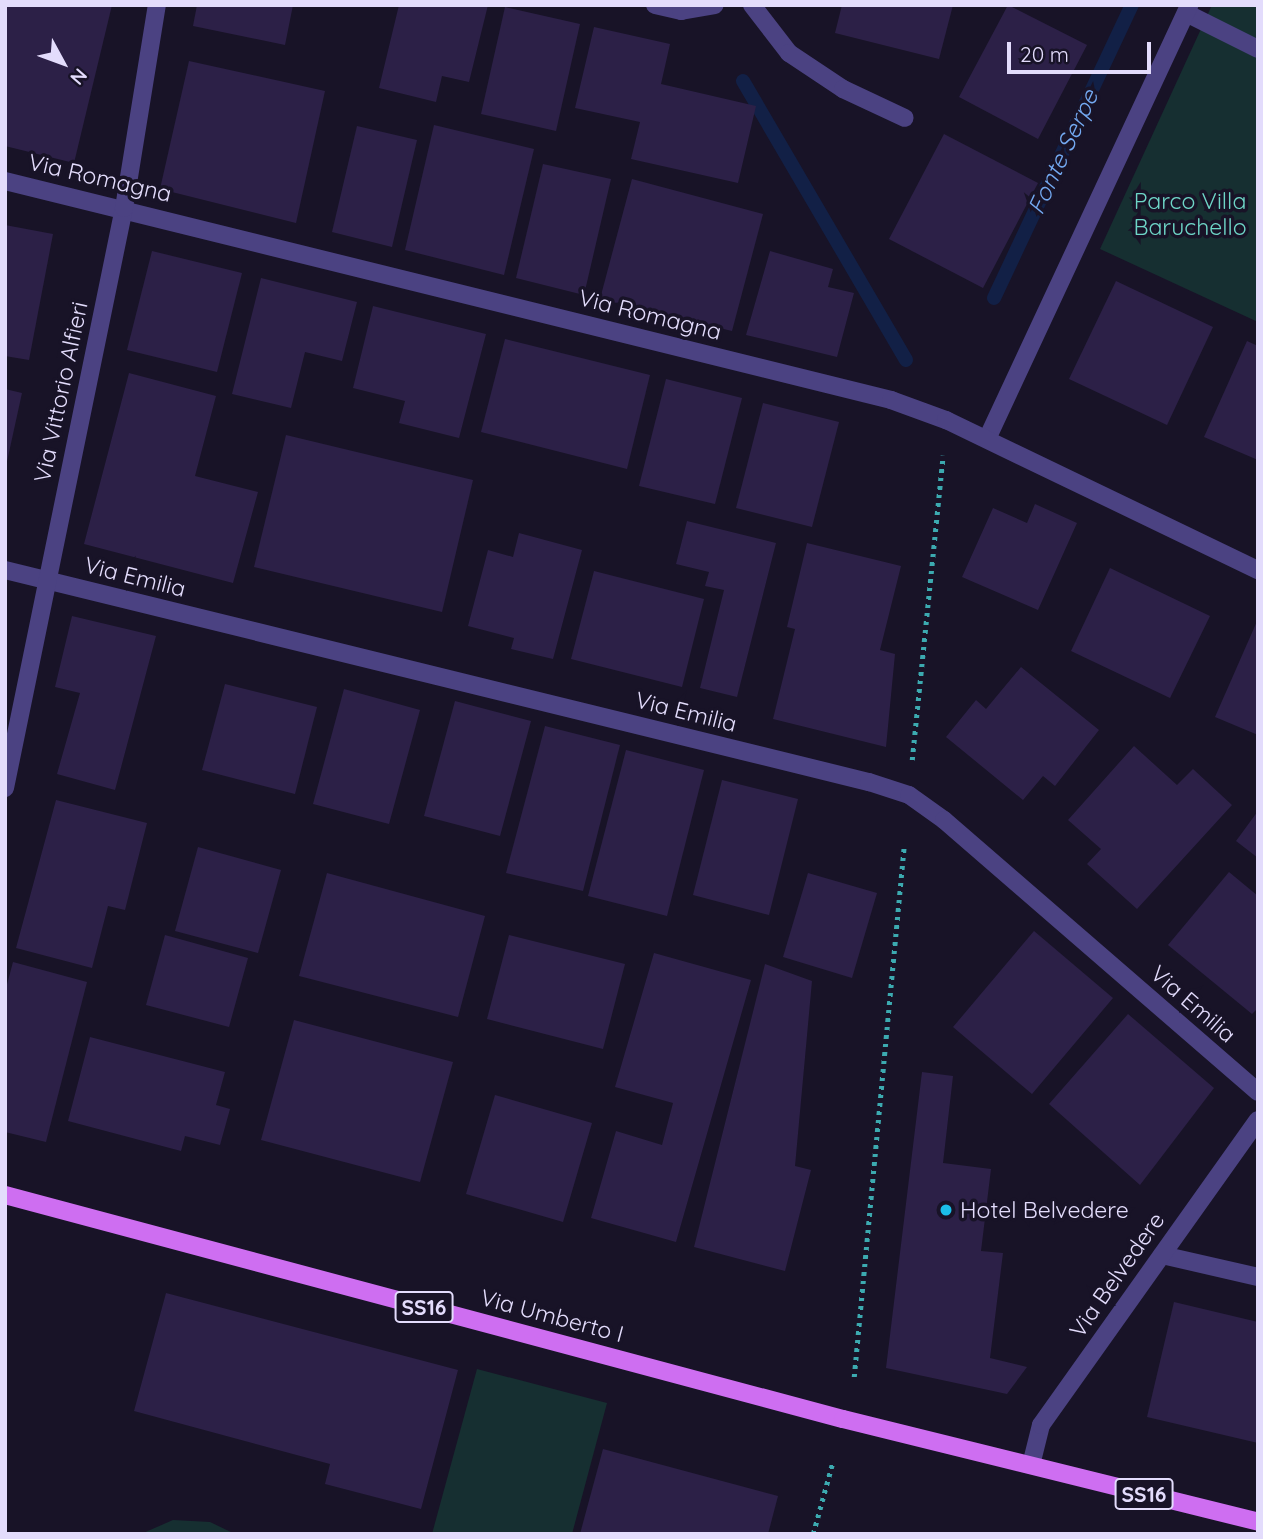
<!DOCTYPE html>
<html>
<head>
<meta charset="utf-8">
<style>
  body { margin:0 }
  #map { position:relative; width:1263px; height:1539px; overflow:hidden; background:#181327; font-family:Quicksand,sans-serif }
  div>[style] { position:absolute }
  .green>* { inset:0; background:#162f31 }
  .stream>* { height:14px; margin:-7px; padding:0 7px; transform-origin:7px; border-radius:7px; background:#122046 }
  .building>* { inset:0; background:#2c2047 }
  .path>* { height:4.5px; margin-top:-2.25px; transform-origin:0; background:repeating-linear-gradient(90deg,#3caab0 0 3.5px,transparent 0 8.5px) }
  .service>* { height:18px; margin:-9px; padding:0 9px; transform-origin:9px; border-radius:9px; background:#4b4282 }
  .minor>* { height:18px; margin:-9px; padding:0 9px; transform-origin:9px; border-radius:9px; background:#4b4282 }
  .primary>* { height:18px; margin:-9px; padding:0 9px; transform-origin:9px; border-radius:9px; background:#ce6ef1 }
  .dots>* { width:19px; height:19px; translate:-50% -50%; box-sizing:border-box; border:4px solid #181327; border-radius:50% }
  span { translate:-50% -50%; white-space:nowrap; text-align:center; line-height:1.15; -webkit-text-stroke:7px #181327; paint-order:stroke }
  .shield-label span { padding:2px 5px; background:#181327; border:2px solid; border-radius:5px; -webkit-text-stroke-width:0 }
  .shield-label { font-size:21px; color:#e3dcfc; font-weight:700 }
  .street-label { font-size:23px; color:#e3dcfc }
  .park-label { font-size:23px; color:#6ed6c7 }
  .poi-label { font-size:23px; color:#e3dcfc }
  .left { translate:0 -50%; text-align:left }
  .water-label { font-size:24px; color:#74aaf2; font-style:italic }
  .frame { position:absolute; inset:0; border:7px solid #e3dcfc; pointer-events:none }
  .north { position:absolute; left:28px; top:28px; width:70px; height:70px; -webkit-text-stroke:5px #181327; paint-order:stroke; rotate:131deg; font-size:19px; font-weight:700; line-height:28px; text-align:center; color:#e3dcfc }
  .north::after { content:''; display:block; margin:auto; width:24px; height:32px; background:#e3dcfc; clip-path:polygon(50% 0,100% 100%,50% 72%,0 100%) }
  .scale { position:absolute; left:1007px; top:42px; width:144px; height:32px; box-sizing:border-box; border:4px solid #e3dcfc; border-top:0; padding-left:9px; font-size:21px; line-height:24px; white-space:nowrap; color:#e3dcfc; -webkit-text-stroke:5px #181327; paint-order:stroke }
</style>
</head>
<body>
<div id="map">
  <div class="green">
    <i style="clip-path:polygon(1212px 5px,1258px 5px,1258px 322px,1100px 249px)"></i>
    <i style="clip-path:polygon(477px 1369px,607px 1403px,572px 1534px,432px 1534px)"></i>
    <i style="clip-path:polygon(173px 1520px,210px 1522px,235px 1534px,141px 1534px)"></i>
  </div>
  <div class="stream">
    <i style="left:743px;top:81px;width:323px;rotate:59.7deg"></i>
    <i style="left:994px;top:298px;width:324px;rotate:-64.8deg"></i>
  </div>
  <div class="building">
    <i style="clip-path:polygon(5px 5px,112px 5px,74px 163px,5px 146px)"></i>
    <i style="clip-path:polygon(197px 5px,293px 5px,285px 45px,193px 26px)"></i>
    <i style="clip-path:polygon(399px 5px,488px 5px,469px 82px,442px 76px,436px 102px,379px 88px)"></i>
    <i style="clip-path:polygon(842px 5px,953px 5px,939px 59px,835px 33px)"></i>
    <i style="clip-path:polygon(1008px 5px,1087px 45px,1038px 139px,959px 97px)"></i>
    <i style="clip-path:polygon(505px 7px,580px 24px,556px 131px,481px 114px)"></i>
    <i style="clip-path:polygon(594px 27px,670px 44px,661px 84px,756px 106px,738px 183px,631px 159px,640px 122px,575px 108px)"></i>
    <i style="clip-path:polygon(189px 61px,325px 91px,296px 223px,160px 189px)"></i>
    <i style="clip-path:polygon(434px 125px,534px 149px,504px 275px,405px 250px)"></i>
    <i style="clip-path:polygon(357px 126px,417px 140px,392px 247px,332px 232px)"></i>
    <i style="clip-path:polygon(944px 134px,1038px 183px,983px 288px,889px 239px)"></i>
    <i style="clip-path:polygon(543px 164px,611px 179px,584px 295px,516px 278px)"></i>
    <i style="clip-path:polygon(632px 179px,763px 214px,732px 331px,600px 299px)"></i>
    <i style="clip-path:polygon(5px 225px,53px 234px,29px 360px,5px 356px)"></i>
    <i style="clip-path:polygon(152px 251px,242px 273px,217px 372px,127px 350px)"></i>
    <i style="clip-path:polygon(770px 251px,833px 269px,828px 287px,854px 293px,837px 357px,746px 335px)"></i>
    <i style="clip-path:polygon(261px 278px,357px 302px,342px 361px,305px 352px,291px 408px,232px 394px)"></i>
    <i style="clip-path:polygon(1116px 281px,1213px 327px,1167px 425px,1069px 379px)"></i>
    <i style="clip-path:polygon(373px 306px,486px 334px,459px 438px,399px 423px,405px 401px,353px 388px)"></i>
    <i style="clip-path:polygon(505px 339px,650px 375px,627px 469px,481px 432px)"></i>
    <i style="clip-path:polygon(1247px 341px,1258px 346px,1258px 460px,1204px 437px)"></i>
    <i style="clip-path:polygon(129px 373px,216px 396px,195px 476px,258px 492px,233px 583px,84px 544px)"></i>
    <i style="clip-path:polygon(666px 379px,742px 398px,715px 504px,639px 486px)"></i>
    <i style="clip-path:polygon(5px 389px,22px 393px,6px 466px,5px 466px)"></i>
    <i style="clip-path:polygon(763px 403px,839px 422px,812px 527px,736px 508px)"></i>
    <i style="clip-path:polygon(286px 435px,473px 480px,442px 612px,254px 567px)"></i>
    <i style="clip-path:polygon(1035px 504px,1077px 523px,1038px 610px,962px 577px,993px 508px,1027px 523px)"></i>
    <i style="clip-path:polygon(687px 521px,776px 543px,737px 697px,700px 688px,724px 590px,705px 586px,709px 572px,676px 564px)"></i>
    <i style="clip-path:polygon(519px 533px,582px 550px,553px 659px,511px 649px,514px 638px,468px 626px,488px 550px,513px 557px)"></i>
    <i style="clip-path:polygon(807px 543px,901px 566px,880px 650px,895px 654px,886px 747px,773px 719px,795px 629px,787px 627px)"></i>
    <i style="clip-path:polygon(1110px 568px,1210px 616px,1170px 698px,1071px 651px)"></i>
    <i style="clip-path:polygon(594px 571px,704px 599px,682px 687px,571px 659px)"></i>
    <i style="clip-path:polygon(72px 616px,156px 636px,115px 790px,57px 774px,80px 693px,55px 687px)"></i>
    <i style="clip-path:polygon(1258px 619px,1258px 735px,1215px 717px)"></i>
    <i style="clip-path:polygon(1021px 667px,1099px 730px,1055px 786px,1043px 776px,1023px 800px,946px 737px,976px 700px,986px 709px)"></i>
    <i style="clip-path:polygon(225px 684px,317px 707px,295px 794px,202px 770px)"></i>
    <i style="clip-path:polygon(344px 689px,420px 710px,389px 824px,313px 804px)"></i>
    <i style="clip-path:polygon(455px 701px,531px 721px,500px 836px,424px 816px)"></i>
    <i style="clip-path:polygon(545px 726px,620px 745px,583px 891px,506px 873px)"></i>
    <i style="clip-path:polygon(1134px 746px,1177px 785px,1193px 769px,1232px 805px,1137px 909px,1087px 864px,1101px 849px,1068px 820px)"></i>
    <i style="clip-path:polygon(626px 750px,704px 770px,667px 916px,588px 896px)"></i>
    <i style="clip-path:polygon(722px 780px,798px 799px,769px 915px,693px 895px)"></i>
    <i style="clip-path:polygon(56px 800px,147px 823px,125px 910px,108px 906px,92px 968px,16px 948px)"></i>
    <i style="clip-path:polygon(1258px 811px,1258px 858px,1236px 841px)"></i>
    <i style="clip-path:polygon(198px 847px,281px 870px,258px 953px,175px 931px)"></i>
    <i style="clip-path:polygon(1229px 872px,1258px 896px,1258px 1008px,1252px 1014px,1168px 945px)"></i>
    <i style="clip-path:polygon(327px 873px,485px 916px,458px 1017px,299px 976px)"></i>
    <i style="clip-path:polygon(808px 873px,877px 893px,852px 978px,783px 957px)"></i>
    <i style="clip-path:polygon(1034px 931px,1113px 998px,1032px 1094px,953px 1027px)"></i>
    <i style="clip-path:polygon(165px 935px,248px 958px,229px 1027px,146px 1005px)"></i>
    <i style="clip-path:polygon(509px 935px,625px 964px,603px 1049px,487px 1019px)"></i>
    <i style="clip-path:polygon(654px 953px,751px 980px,676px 1242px,591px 1218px,616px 1131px,662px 1145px,673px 1103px,615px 1087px)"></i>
    <i style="clip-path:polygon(13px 962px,87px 982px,46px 1142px,5px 1132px,5px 992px)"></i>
    <i style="clip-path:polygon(765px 964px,812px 981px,795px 1166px,811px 1170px,785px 1271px,694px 1247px)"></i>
    <i style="clip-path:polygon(1128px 1014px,1214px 1088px,1140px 1185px,1049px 1104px)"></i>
    <i style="clip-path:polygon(294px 1020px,453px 1062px,420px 1182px,261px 1140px)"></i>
    <i style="clip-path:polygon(90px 1037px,225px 1072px,216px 1105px,230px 1109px,220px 1145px,185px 1136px,181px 1151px,68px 1121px)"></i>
    <i style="clip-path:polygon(922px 1072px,953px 1076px,943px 1163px,991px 1169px,981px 1251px,1003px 1253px,990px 1358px,1027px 1367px,1007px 1394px,886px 1368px)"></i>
    <i style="clip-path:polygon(495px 1095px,592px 1123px,563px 1222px,466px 1194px)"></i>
    <i style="clip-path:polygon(166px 1293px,458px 1370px,421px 1509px,325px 1484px,330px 1464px,134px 1411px)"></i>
    <i style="clip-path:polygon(1174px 1302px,1258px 1322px,1258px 1443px,1147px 1417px)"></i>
    <i style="clip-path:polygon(603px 1449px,778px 1496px,768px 1534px,580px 1534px)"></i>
  </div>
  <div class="path">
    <i style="left:912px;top:760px;width:306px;rotate:-84.2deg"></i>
    <i style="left:854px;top:1377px;width:533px;rotate:-84.62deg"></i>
    <i style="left:813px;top:1534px;width:76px;rotate:-74.7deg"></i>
  </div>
  <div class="service">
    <i style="left:1186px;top:13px;width:80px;rotate:26.6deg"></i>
    <i style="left:987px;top:439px;width:479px;rotate:-65deg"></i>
    <i style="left:1162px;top:1255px;width:98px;rotate:12.9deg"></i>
  </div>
  <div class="minor">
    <i style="left:655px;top:5px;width:27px;rotate:13deg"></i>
    <i style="left:681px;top:11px;width:34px;rotate:-10deg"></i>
    <i style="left:752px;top:5px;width:61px;rotate:52.4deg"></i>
    <i style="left:789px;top:53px;width:65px;rotate:33.7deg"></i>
    <i style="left:843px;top:89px;width:68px;rotate:25.1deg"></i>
    <i style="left:5px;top:181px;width:913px;rotate:13.88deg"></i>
    <i style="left:891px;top:400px;width:59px;rotate:20deg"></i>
    <i style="left:946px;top:420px;width:346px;rotate:25.7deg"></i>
    <i style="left:5px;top:570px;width:890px;rotate:13.79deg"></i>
    <i style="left:869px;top:782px;width:42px;rotate:18deg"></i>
    <i style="left:909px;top:795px;width:43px;rotate:35.5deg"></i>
    <i style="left:944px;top:820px;width:415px;rotate:40.9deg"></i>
    <i style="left:5px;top:788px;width:592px;rotate:-78.41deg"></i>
    <i style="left:124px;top:208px;width:206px;rotate:-80.8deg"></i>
    <i style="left:1031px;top:1465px;width:41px;rotate:-76deg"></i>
    <i style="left:1041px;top:1425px;width:374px;rotate:-54.6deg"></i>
  </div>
  <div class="primary">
    <i style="left:5px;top:1195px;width:867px;rotate:14.97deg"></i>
    <i style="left:843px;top:1419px;width:428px;rotate:13.9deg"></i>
  </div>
  <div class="dots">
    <i style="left:946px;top:1210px;background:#1bbee9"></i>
  </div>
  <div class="shield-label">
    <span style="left:424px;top:1307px">SS16</span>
    <span style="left:1144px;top:1494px">SS16</span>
  </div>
  <div class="street-label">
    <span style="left:100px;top:178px;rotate:13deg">Via Romagna</span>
    <span style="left:650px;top:315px;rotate:14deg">Via Romagna</span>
    <span style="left:61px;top:392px;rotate:-78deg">Via Vittorio Alfieri</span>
    <span style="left:135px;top:577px;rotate:14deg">Via Emilia</span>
    <span style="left:686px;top:712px;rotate:14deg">Via Emilia</span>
    <span style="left:1193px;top:1004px;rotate:41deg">Via Emilia</span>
    <span style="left:1117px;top:1275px;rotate:-55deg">Via Belvedere</span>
    <span style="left:552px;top:1316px;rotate:15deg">Via Umberto I</span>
  </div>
  <div class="park-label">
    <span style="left:1190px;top:214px">Parco Villa<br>Baruchello</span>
  </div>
  <div class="poi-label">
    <span class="left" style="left:960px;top:1210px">Hotel Belvedere</span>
  </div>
  <div class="water-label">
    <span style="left:1063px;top:152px;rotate:-65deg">Fonte Serpe</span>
  </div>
  <div class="frame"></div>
  <div class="north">N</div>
  <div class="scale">20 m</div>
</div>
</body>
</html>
